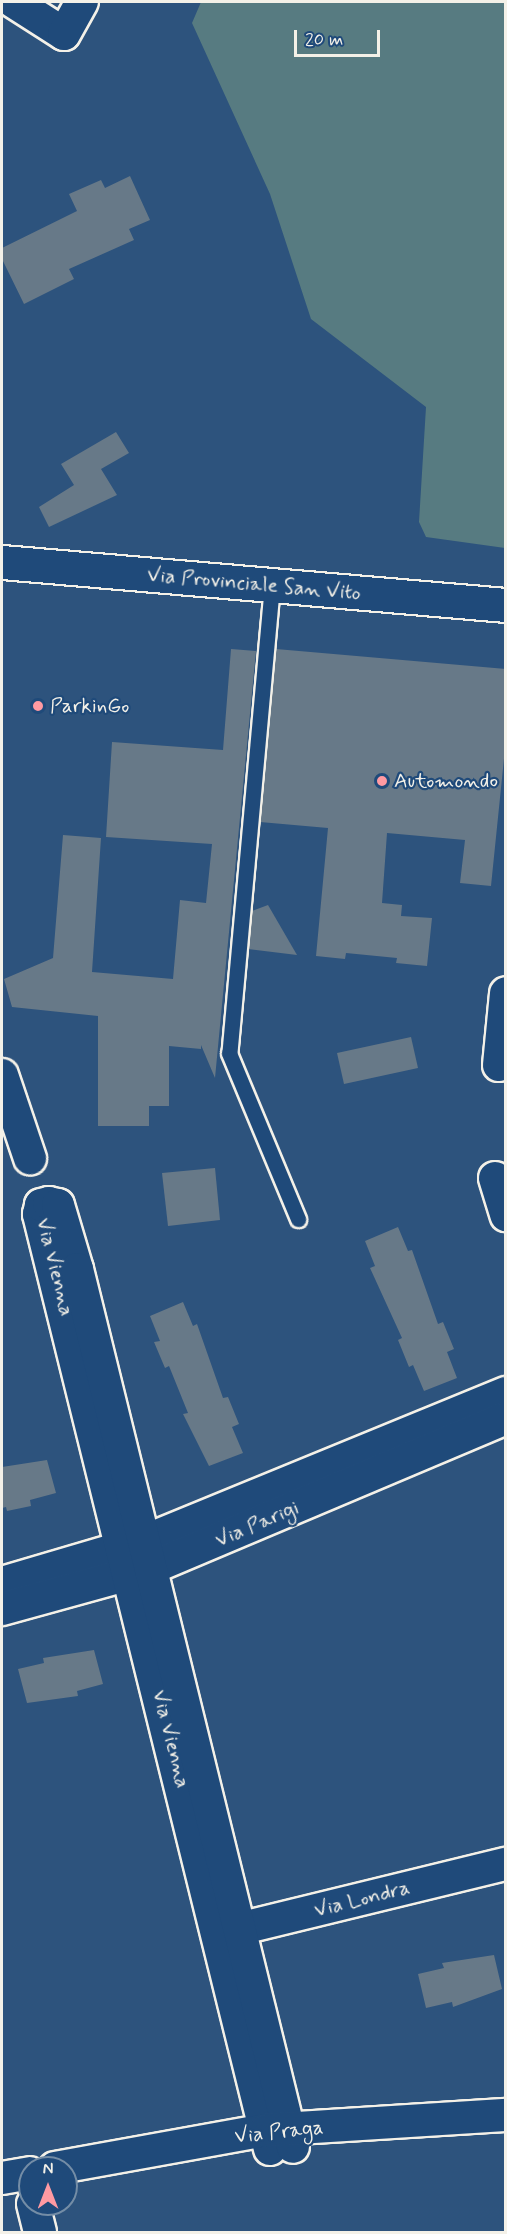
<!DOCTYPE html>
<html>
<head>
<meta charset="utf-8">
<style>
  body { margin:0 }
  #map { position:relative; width:507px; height:2234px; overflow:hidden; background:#2d537d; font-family:Mynerve,sans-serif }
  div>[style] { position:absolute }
  .green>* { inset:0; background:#577b81 }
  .building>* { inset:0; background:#677988 }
  .roads { filter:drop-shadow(2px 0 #f4f1e8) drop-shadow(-2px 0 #f4f1e8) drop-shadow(0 2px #f4f1e8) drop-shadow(0 -2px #f4f1e8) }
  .lane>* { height:15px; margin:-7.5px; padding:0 7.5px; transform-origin:7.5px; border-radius:7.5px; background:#1f4a7a }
  .street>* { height:32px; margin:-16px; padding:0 16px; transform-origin:16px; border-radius:16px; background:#1f4a7a }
  .secondary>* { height:33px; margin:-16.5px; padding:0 16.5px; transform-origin:16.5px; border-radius:16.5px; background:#1f4a7a }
  .dots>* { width:16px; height:16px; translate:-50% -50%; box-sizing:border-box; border:3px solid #1f4a7a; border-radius:50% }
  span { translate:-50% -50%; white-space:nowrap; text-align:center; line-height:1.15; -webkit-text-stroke:4.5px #1f4a7a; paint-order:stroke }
  .street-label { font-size:21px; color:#f4f1e8 }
  .poi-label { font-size:21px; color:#f4f1e8 }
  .left { translate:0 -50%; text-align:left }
  .frame { position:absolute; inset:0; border:3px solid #f4f1e8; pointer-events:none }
  .north { position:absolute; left:18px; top:2156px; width:60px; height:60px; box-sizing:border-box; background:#1f4a7a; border:2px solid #748da6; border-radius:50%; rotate:0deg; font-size:16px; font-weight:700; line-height:24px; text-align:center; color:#f4f1e8 }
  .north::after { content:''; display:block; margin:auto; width:21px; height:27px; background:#ff9aa2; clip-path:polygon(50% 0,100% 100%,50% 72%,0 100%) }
  .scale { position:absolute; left:294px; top:30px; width:86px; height:27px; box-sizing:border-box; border:3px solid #f4f1e8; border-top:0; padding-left:8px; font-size:18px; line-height:21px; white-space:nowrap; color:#f4f1e8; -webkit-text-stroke:4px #1f4a7a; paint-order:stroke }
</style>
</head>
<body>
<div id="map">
  <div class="green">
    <i style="clip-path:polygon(201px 2px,505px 2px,505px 548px,426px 537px,419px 522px,426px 407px,311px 319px,270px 194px,192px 23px)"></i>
  </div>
  <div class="building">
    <i style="clip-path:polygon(130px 176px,150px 220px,129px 229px,134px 240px,69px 269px,74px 279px,24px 304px,2px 259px,2px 248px,77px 211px,69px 194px,101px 180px,105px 188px)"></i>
    <i style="clip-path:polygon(116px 432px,129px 453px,101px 469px,117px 495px,49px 527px,39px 507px,74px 485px,61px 464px)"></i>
    <i style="clip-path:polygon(231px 649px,256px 651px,215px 1078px,201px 1045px,201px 1049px,169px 1046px,169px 1106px,149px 1106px,149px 1126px,98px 1126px,98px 1016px,12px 1007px,4px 979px,53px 958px,63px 835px,101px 838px,92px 972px,173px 979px,180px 900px,206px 903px,212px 844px,106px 837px,112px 742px,223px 750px)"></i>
    <i style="clip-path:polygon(276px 649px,506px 669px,506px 739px,491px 886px,460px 883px,465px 840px,387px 833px,382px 903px,402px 905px,401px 916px,432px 918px,427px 966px,396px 963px,397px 958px,346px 953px,345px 959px,316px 956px,328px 828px,260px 822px)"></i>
    <i style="clip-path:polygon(268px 905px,297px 955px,248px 949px,252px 911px)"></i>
    <i style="clip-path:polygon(411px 1037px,418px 1068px,344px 1084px,337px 1053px)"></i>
    <i style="clip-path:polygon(215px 1168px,220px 1220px,168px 1226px,162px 1173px)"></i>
    <i style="clip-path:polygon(398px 1227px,408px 1251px,412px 1250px,438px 1324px,443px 1322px,454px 1349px,447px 1352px,457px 1378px,424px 1391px,413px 1365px,409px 1367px,398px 1340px,402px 1338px,370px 1268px,375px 1266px,365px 1241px)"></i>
    <i style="clip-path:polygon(183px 1302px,193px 1326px,197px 1324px,223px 1398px,228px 1397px,239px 1424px,232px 1427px,243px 1453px,209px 1466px,183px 1414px,188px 1413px,169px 1366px,165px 1368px,154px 1342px,160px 1341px,150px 1316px)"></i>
    <i style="clip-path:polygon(47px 1460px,56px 1493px,30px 1500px,31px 1506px,7px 1511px,6px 1507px,2px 1508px,2px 1467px)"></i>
    <i style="clip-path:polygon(94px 1650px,103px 1684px,77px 1691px,78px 1696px,27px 1703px,18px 1669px,44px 1663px,43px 1658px)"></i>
    <i style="clip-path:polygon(494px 1955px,502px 1989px,453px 2007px,452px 2002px,426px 2008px,418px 1974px,444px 1968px,442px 1963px)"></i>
  </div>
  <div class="roads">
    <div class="lane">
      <i style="left:272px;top:585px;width:470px;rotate:95.2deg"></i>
      <i style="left:229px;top:1053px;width:180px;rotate:67.4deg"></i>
    </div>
    <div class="street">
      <i style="left:14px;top:2px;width:59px;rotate:32.6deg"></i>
      <i style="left:64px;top:34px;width:37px;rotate:-61deg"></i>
      <i style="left:499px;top:1065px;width:72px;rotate:-84.4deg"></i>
      <i style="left:2px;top:1075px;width:88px;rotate:71.4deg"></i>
      <i style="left:495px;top:1178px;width:39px;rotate:73deg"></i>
      <i style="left:2px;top:1583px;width:149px;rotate:-16.4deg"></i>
      <i style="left:145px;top:1541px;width:390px;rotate:-22.3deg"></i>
      <i style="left:2px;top:1609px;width:155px;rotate:-15.4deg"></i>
      <i style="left:151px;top:1568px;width:385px;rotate:-22.9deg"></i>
      <i style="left:218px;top:1934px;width:296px;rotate:-13.7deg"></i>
      <i style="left:270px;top:2149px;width:963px;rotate:-103.88deg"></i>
      <i style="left:39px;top:1214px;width:9px;rotate:-77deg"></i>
      <i style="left:41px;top:1205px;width:8px;rotate:-14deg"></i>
      <i style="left:49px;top:1203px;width:9px;rotate:13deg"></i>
      <i style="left:58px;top:1205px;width:67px;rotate:73.5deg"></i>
      <i style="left:77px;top:1269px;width:904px;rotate:76.18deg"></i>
      <i style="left:55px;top:2168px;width:214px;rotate:-10.2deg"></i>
      <i style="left:266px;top:2130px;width:240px;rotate:-3.6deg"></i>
      <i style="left:2px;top:2178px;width:28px;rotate:-10deg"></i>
      <i style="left:33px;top:2204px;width:29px;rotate:76deg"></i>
    </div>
    <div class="secondary">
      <i style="left:2px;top:562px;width:506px;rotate:4.88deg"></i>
    </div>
  </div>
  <div class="dots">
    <i style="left:38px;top:706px;background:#ff9aa2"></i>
    <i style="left:382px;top:781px;background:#ff9aa2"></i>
  </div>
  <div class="street-label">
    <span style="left:254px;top:584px;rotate:5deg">Via Provinciale San Vito</span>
    <span style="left:55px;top:1267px;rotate:76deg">Via Vienna</span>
    <span style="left:257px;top:1524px;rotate:-23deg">Via Parigi</span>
    <span style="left:171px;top:1739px;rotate:76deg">Via Vienna</span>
    <span style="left:362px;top:1899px;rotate:-14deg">Via Londra</span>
    <span style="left:279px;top:2132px;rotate:-6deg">Via Praga</span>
  </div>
  <div class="poi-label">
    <span class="left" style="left:50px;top:706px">ParkinGo</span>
    <span class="left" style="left:394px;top:781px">Automondo</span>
  </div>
  <div class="frame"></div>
  <div class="north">N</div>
  <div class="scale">20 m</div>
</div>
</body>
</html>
